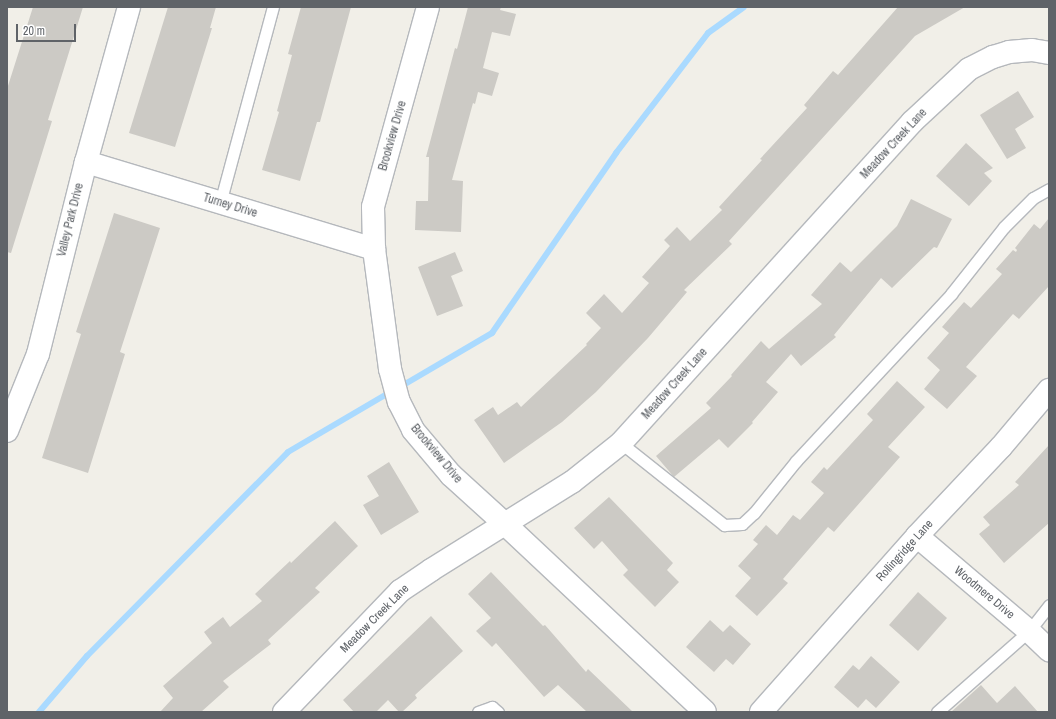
<!DOCTYPE html>
<html>
<head>
<meta charset="utf-8">
<style>
  body { margin:0 }
  #map { position:relative; width:1056px; height:719px; overflow:hidden; background:#f1efe8; font-family:"Archivo Narrow",sans-serif }
  div>[style] { position:absolute }
  .stream>* { height:6px; margin:-3px; padding:0 3px; transform-origin:3px; border-radius:3px; background:#aadaff }
  .building>* { inset:0; background:#cccac5 }
  .roads { filter:drop-shadow(1px 0 #b5b8bc) drop-shadow(-1px 0 #b5b8bc) drop-shadow(0 1px #b5b8bc) drop-shadow(0 -1px #b5b8bc) }
  .service>* { height:11px; margin:-5.5px; padding:0 5.5px; transform-origin:5.5px; border-radius:5.5px; background:#fff }
  .minor>* { height:22px; margin:-11px; padding:0 11px; transform-origin:11px; border-radius:11px; background:#fff }
  span { translate:-50% -50%; white-space:nowrap; text-align:center; line-height:1.15; -webkit-text-stroke:3px #fff; paint-order:stroke }
  .street-label { font-size:12px; color:#5f6368 }
  .frame { position:absolute; inset:0; border:8px solid #5f6368; pointer-events:none }
  .scale { position:absolute; left:16px; top:24px; width:60px; height:18px; box-sizing:border-box; border:2px solid #5f6368; border-top:0; padding-left:5px; font-size:12px; line-height:14px; white-space:nowrap; color:#5f6368; -webkit-text-stroke:3px #fff; paint-order:stroke }
</style>
</head>
<body>
<div id="map">
  <div class="stream">
    <i style="left:400px;top:387px;width:107px;rotate:-30.4deg"></i>
    <i style="left:492px;top:333px;width:219px;rotate:-55.4deg"></i>
    <i style="left:616px;top:153px;width:151px;rotate:-52.5deg"></i>
    <i style="left:708px;top:33px;width:44px;rotate:-35.8deg"></i>
    <i style="left:39px;top:712px;width:74px;rotate:-49.4deg"></i>
    <i style="left:87px;top:656px;width:286px;rotate:-45.4deg"></i>
    <i style="left:288px;top:452px;width:121px;rotate:-30.4deg"></i>
  </div>
  <div class="building">
    <i style="clip-path:polygon(33px 7px,83px 7px,48px 120px,52px 121px,11px 253px,7px 252px,7px 89px)"></i>
    <i style="clip-path:polygon(168px 7px,216px 7px,210px 28px,212px 28px,175px 147px,129px 133px)"></i>
    <i style="clip-path:polygon(301px 7px,351px 7px,320px 122px,317px 122px,300px 181px,262px 170px,279px 112px,277px 111px,292px 55px,288px 54px)"></i>
    <i style="clip-path:polygon(468px 7px,501px 7px,500px 10px,516px 14px,510px 36px,492px 32px,483px 68px,499px 73px,492px 96px,478px 92px,475px 104px,473px 103px,452px 180px,463px 181px,461px 232px,415px 230px,416px 201px,428px 201px,429px 157px,426px 157px,455px 48px,457px 49px)"></i>
    <i style="clip-path:polygon(898px 7px,965px 7px,915px 36px,729px 241px,732px 244px,684px 290px,687px 292px,648px 338px,596px 392px,562px 422px,504px 463px,474px 420px,493px 407px,498px 415px,517px 402px,521px 407px,587px 345px,586px 344px,601px 328px,586px 313px,604px 294px,622px 313px,649px 283px,642px 277px,670px 246px,664px 240px,677px 227px,690px 241px,722px 210px,719px 207px,762px 160px,760px 159px,807px 108px,804px 105px,833px 71px,838px 75px)"></i>
    <i style="clip-path:polygon(1018px 91px,1034px 117px,1015px 129px,1026px 148px,1007px 159px,980px 115px)"></i>
    <i style="clip-path:polygon(966px 143px,993px 168px,984px 173px,992px 181px,969px 206px,936px 176px)"></i>
    <i style="clip-path:polygon(911px 199px,952px 219px,937px 248px,934px 247px,892px 288px,881px 278px,834px 335px,836px 337px,801px 366px,791px 354px,766px 382px,778px 392px,752px 422px,753px 423px,728px 448px,719px 439px,674px 477px,656px 456px,711px 408px,706px 403px,732px 376px,731px 375px,761px 341px,769px 349px,822px 304px,811px 295px,840px 262px,851px 272px,897px 226px)"></i>
    <i style="clip-path:polygon(114px 213px,160px 228px,120px 352px,125px 354px,88px 473px,42px 458px,81px 334px,76px 332px)"></i>
    <i style="clip-path:polygon(1049px 218px,1049px 286px,1019px 319px,1013px 314px,966px 367px,977px 376px,947px 409px,924px 389px,940px 370px,927px 358px,949px 333px,942px 327px,964px 302px,971px 308px,1002px 274px,996px 269px,1013px 250px,1016px 252px,1017px 250px,1015px 248px,1034px 224px,1040px 229px)"></i>
    <i style="clip-path:polygon(455px 252px,463px 271px,451px 276px,463px 306px,437px 316px,418px 267px)"></i>
    <i style="clip-path:polygon(897px 381px,925px 407px,888px 447px,900px 457px,834px 532px,828px 527px,783px 579px,788px 583px,757px 616px,735px 596px,751px 578px,738px 566px,758px 544px,753px 540px,766px 525px,777px 535px,793px 515px,800px 520px,824px 493px,811px 482px,824px 467px,827px 470px,873px 420px,867px 414px)"></i>
    <i style="clip-path:polygon(1049px 445px,1049px 523px,1004px 563px,979px 534px,990px 525px,983px 517px,1019px 485px,1015px 482px)"></i>
    <i style="clip-path:polygon(389px 462px,419px 512px,381px 535px,363px 505px,379px 496px,367px 476px)"></i>
    <i style="clip-path:polygon(609px 497px,673px 563px,667px 570px,679px 582px,655px 607px,623px 575px,628px 570px,602px 541px,594px 549px,574px 528px)"></i>
    <i style="clip-path:polygon(335px 521px,358px 546px,315px 588px,320px 592px,268px 640px,271px 644px,223px 681px,229px 687px,201px 712px,160px 712px,173px 698px,163px 686px,212px 643px,204px 632px,223px 617px,230px 627px,262px 601px,255px 594px,290px 561px,291px 563px)"></i>
    <i style="clip-path:polygon(491px 572px,543px 626px,545px 625px,586px 672px,588px 669px,633px 712px,587px 712px,558px 685px,544px 697px,496px 643px,492px 647px,476px 631px,491px 618px,468px 594px)"></i>
    <i style="clip-path:polygon(918px 592px,947px 618px,918px 651px,889px 625px)"></i>
    <i style="clip-path:polygon(431px 616px,463px 651px,415px 695px,417px 698px,402px 712px,399px 712px,388px 700px,376px 712px,354px 712px,343px 700px)"></i>
    <i style="clip-path:polygon(710px 620px,723px 632px,730px 625px,751px 644px,733px 665px,726px 659px,714px 672px,686px 647px)"></i>
    <i style="clip-path:polygon(871px 656px,900px 682px,876px 708px,866px 699px,858px 708px,834px 687px,853px 665px,859px 670px)"></i>
    <i style="clip-path:polygon(981px 685px,997px 703px,1015px 686px,1038px 712px,951px 712px)"></i>
  </div>
  <div class="roads">
    <div class="service">
      <i style="left:220px;top:203px;width:203px;rotate:-74.9deg"></i>
      <i style="left:621px;top:443px;width:132px;rotate:38.5deg"></i>
      <i style="left:724px;top:525px;width:18px;rotate:-3deg"></i>
      <i style="left:742px;top:524px;width:16px;rotate:-43deg"></i>
      <i style="left:754px;top:513px;width:67px;rotate:-51.1deg"></i>
      <i style="left:796px;top:461px;width:228px;rotate:-47.1deg"></i>
      <i style="left:951px;top:294px;width:85px;rotate:-51.7deg"></i>
      <i style="left:1004px;top:227px;width:41px;rotate:-45deg"></i>
      <i style="left:1033px;top:198px;width:18px;rotate:-29deg"></i>
      <i style="left:478px;top:712px;width:15px;rotate:-20deg"></i>
      <i style="left:492px;top:707px;width:8px;rotate:40deg"></i>
      <i style="left:937px;top:712px;width:123px;rotate:-41.4deg"></i>
      <i style="left:1029px;top:631px;width:33px;rotate:-52deg"></i>
    </div>
    <div class="minor">
      <i style="left:428px;top:7px;width:207px;rotate:105.4deg"></i>
      <i style="left:373px;top:207px;width:42px;rotate:88.6deg"></i>
      <i style="left:374px;top:249px;width:121px;rotate:82.4deg"></i>
      <i style="left:390px;top:369px;width:34px;rotate:75deg"></i>
      <i style="left:399px;top:402px;width:31px;rotate:63deg"></i>
      <i style="left:413px;top:430px;width:59px;rotate:49.8deg"></i>
      <i style="left:451px;top:475px;width:73px;rotate:42.2deg"></i>
      <i style="left:505px;top:524px;width:274px;rotate:43.2deg"></i>
      <i style="left:86px;top:162px;width:301px;rotate:16.8deg"></i>
      <i style="left:7px;top:431px;width:83px;rotate:-68.1deg"></i>
      <i style="left:38px;top:354px;width:198px;rotate:-76deg"></i>
      <i style="left:86px;top:162px;width:161px;rotate:-74.5deg"></i>
      <i style="left:917px;top:536px;width:147px;rotate:40.3deg"></i>
      <i style="left:1029px;top:631px;width:28px;rotate:44deg"></i>
      <i style="left:284px;top:712px;width:168px;rotate:-46.2deg"></i>
      <i style="left:400px;top:591px;width:37px;rotate:-34deg"></i>
      <i style="left:431px;top:570px;width:166px;rotate:-32deg"></i>
      <i style="left:572px;top:482px;width:63px;rotate:-38.5deg"></i>
      <i style="left:621px;top:443px;width:433px;rotate:-47.8deg"></i>
      <i style="left:912px;top:122px;width:78px;rotate:-42.9deg"></i>
      <i style="left:969px;top:69px;width:27px;rotate:-27deg"></i>
      <i style="left:993px;top:57px;width:17px;rotate:-17deg"></i>
      <i style="left:1009px;top:52px;width:23px;rotate:-5deg"></i>
      <i style="left:1032px;top:50px;width:17px;rotate:10deg"></i>
      <i style="left:761px;top:712px;width:235px;rotate:-48.4deg"></i>
      <i style="left:917px;top:536px;width:122px;rotate:-46.7deg"></i>
      <i style="left:1001px;top:447px;width:75px;rotate:-49.9deg"></i>
    </div>
  </div>
  <div class="street-label">
    <span style="left:393px;top:136px;rotate:-74deg">Brookview Drive</span>
    <span style="left:894px;top:144px;rotate:-47deg">Meadow Creek Lane</span>
    <span style="left:230px;top:206px;rotate:17deg">Turney Drive</span>
    <span style="left:71px;top:220px;rotate:-76deg">Valley Park Drive</span>
    <span style="left:675px;top:384px;rotate:-48deg">Meadow Creek Lane</span>
    <span style="left:436px;top:454px;rotate:50deg">Brookview Drive</span>
    <span style="left:905px;top:551px;rotate:-48deg">Rollingridge Lane</span>
    <span style="left:984px;top:593px;rotate:40deg">Woodmere Drive</span>
    <span style="left:375px;top:619px;rotate:-45deg">Meadow Creek Lane</span>
  </div>
  <div class="frame"></div>
  <div class="scale">20 m</div>
</div>
</body>
</html>
